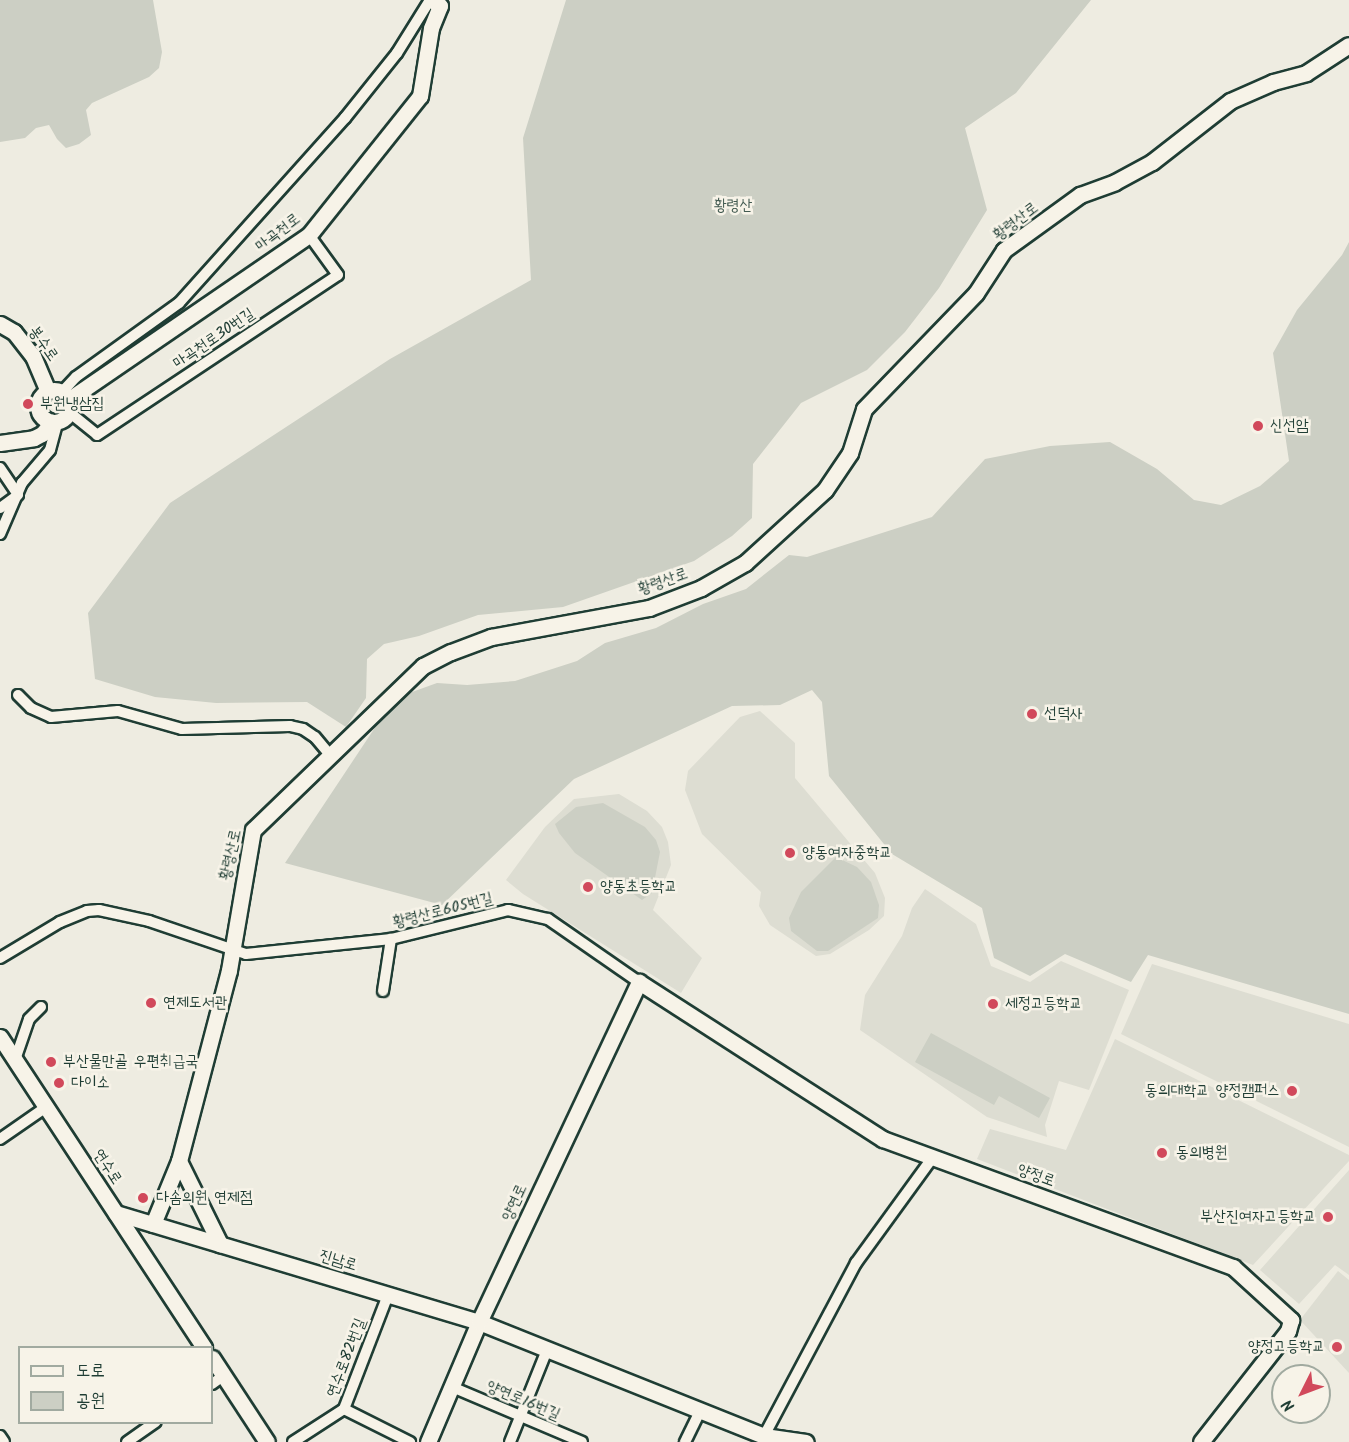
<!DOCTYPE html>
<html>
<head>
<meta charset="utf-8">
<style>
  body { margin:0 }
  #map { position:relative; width:1349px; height:1442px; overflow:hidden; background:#eeece1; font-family:Kalam,"Poor Story",sans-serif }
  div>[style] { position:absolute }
  .built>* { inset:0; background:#ddddd2 }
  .green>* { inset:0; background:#cccfc4 }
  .roads { filter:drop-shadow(2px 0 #1f3d34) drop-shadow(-2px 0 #1f3d34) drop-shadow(0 2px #1f3d34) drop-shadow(0 -2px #1f3d34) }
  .street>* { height:10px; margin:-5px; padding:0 5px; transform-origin:5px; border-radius:5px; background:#f7f3e8 }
  .secondary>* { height:15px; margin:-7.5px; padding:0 7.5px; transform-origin:7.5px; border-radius:7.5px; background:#f7f3e8 }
  .secondary>.ring { margin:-7.5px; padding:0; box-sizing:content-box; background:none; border:15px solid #f7f3e8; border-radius:50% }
  .dots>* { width:16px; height:16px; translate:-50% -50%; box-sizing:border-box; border:3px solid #f7f3e8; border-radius:50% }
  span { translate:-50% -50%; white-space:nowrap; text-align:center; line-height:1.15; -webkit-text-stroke:5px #f7f3e8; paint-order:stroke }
  .park-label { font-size:16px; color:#425a51 }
  .street-label { font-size:16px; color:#1f3d34 }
  .poi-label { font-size:16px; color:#1f3d34 }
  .left { translate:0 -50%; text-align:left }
  .right { translate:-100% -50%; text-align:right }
  .legend { position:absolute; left:18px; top:1346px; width:195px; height:78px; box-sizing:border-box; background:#f7f3e8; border:2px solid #a1aaa0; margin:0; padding:8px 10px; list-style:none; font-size:18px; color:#1f3d34 }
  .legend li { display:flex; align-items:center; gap:12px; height:30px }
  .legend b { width:30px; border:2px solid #a1aaa0 }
  .north { position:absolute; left:1271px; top:1364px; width:60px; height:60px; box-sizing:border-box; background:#f7f3e8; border:2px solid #a1aaa0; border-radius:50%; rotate:228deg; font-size:16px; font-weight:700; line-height:24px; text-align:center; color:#1f3d34 }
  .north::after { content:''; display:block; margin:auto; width:21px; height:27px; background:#d1495b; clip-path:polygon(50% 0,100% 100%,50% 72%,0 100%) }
</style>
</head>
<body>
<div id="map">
  <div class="built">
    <i style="clip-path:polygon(760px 711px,795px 743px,795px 778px,875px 873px,885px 898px,884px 916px,869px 930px,830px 954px,816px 956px,770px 925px,759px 906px,761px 892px,702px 834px,685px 790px,688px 771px,740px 717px)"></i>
    <i style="clip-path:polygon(619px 794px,647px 811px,662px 827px,668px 842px,671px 865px,653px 910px,702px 958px,681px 993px,523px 894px,506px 880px,545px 827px,574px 799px)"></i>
    <i style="clip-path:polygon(925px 889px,976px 924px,991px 966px,1030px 982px,1061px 961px,1129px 990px,1089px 1090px,1059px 1081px,1045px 1125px,1047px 1137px,987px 1117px,860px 1030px,865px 995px,902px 936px,912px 908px)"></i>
    <i style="clip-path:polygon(1152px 964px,1349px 1024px,1349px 1147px,1121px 1034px)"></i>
    <i style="clip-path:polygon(1115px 1039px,1349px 1155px,1349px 1161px,1253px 1265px,977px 1159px,990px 1129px,1066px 1150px)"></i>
    <i style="clip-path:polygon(1349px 1170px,1349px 1275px,1335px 1265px,1299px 1304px,1260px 1270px)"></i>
    <i style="clip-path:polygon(1338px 1271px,1349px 1280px,1349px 1373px,1300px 1320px)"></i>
  </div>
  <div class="green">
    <i style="clip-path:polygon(0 0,153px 0,162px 52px,159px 68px,149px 77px,92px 103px,86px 110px,91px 135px,79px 144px,66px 148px,57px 139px,49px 125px,36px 128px,25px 138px,0 142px)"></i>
    <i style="clip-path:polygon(566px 0,1091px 0,1016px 93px,965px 128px,987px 210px,939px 288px,905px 332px,867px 370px,801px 403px,753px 464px,752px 518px,732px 536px,694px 561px,563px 607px,478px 615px,419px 636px,384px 644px,367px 659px,366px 698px,346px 727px,307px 702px,216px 703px,155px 697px,95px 679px,88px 613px,170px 503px,390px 359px,531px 280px,523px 138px)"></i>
    <i style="clip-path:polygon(1349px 242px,1349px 1014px,1148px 955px,1131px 982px,1065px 954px,1030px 976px,994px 958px,982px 908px,892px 854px,829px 776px,822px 702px,812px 690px,780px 705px,732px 706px,574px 779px,442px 905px,285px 863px,384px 714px,401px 696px,437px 683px,467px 685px,515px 681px,577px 661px,605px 643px,656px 628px,703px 604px,746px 589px,789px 555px,807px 557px,932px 517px,985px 459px,1050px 446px,1110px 442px,1157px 469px,1194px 500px,1221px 505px,1260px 486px,1289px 461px,1273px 353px,1297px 310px,1342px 255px)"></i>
    <i style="clip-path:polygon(603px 803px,645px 827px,656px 840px,660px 852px,652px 893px,642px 900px,575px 853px,559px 833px,555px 824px,576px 807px)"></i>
    <i style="clip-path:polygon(836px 857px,857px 867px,871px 882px,879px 905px,878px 918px,828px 951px,817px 951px,791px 931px,789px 918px,801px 892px)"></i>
    <i style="clip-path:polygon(931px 1033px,1050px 1098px,1039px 1118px,999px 1096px,994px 1105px,915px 1062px)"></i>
  </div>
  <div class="roads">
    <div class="street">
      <i style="left:62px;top:392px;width:21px;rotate:-47deg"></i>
      <i style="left:76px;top:377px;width:127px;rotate:-35.7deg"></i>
      <i style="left:179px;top:303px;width:249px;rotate:-48.1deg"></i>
      <i style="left:345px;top:118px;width:83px;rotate:-51.3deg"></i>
      <i style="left:397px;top:53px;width:62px;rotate:-58.1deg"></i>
      <i style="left:69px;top:412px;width:36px;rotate:39deg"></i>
      <i style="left:97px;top:435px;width:289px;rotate:-33.6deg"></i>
      <i style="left:338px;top:275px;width:49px;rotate:-125.9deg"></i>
      <i style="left:0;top:468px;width:32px;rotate:56deg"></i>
      <i style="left:18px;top:495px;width:22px;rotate:144deg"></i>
      <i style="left:0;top:534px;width:56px;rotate:-66.7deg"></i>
      <i style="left:22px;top:483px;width:43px;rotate:-49.7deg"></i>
      <i style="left:50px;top:450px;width:30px;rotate:-75deg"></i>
      <i style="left:18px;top:695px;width:18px;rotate:45deg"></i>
      <i style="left:31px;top:708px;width:22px;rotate:24deg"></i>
      <i style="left:51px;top:717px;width:67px;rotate:-5.1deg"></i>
      <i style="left:118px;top:711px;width:66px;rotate:15.7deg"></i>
      <i style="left:182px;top:729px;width:108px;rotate:-1.6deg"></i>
      <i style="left:290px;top:726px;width:13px;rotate:13deg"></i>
      <i style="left:303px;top:729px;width:14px;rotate:34deg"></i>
      <i style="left:315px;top:737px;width:23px;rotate:50deg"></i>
      <i style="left:0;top:958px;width:70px;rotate:-31deg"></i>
      <i style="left:60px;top:922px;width:29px;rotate:-22deg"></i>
      <i style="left:87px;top:911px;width:12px;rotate:-5deg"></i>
      <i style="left:99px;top:910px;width:51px;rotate:12.4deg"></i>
      <i style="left:149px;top:921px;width:102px;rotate:18.8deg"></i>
      <i style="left:246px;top:954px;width:146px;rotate:-5.9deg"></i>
      <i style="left:391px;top:939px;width:121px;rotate:-13.9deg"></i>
      <i style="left:508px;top:910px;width:41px;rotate:12.7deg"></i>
      <i style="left:548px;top:919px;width:111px;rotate:34.7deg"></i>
      <i style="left:383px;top:991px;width:53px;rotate:-81.3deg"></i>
      <i style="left:15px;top:1060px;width:43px;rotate:-71.1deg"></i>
      <i style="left:29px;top:1019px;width:17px;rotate:-45deg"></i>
      <i style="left:0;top:1139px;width:56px;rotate:-34.8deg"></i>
      <i style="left:212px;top:1384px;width:14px;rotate:-36deg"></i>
      <i style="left:452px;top:1387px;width:141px;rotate:22.9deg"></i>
      <i style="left:344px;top:1409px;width:74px;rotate:26.6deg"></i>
      <i style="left:0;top:1436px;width:7px;rotate:56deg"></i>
      <i style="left:764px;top:1436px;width:196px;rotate:-62deg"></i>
      <i style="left:856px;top:1263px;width:131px;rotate:-54deg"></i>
      <i style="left:127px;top:1442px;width:35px;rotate:-35deg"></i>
      <i style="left:293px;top:1442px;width:61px;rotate:-32.9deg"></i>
      <i style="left:344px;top:1409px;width:122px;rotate:-68.9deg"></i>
      <i style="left:510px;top:1442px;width:99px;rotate:-68.1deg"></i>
      <i style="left:685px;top:1442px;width:34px;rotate:-64deg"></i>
    </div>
    <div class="secondary">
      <i style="left:0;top:324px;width:16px;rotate:30deg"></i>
      <i style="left:14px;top:332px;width:31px;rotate:52deg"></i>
      <i style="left:33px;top:356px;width:38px;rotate:67deg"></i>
      <i class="ring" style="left:38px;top:390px;width:17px;height:17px"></i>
      <i style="left:68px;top:400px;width:292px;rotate:-34.4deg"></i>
      <i style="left:309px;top:235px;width:178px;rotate:-51.4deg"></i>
      <i style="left:420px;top:96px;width:69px;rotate:-80.8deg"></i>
      <i style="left:431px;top:28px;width:24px;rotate:-68deg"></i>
      <i style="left:440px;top:6px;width:10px;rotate:-143deg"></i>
      <i style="left:0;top:443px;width:34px;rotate:-8deg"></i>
      <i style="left:34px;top:438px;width:9px;rotate:-27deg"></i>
      <i style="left:42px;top:434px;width:16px;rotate:-50deg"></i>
      <i style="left:0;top:1037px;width:372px;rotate:56.7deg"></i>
      <i style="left:179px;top:1161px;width:93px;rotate:63.7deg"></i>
      <i style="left:116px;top:1213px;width:379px;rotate:16.7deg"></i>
      <i style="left:479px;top:1322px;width:307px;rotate:21.8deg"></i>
      <i style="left:764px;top:1436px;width:42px;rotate:8.1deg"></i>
      <i style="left:153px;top:1224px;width:68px;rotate:-67.6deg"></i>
      <i style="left:179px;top:1161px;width:197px;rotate:-75.3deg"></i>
      <i style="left:229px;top:970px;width:142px;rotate:-80.3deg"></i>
      <i style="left:253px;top:830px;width:236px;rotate:-44deg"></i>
      <i style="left:423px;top:666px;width:31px;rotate:-27deg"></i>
      <i style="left:451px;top:652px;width:43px;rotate:-20.6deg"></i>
      <i style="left:491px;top:637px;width:161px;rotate:-10.4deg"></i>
      <i style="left:649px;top:608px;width:56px;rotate:-21deg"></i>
      <i style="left:701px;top:588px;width:51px;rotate:-29.6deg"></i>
      <i style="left:745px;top:563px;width:108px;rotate:-42.4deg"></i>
      <i style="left:825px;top:490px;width:45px;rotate:-56deg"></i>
      <i style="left:850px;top:453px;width:46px;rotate:-72.3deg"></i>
      <i style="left:864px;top:409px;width:161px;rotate:-46deg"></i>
      <i style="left:976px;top:293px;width:51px;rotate:-56.9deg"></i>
      <i style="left:1004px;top:250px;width:94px;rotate:-35.9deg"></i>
      <i style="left:1080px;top:195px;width:37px;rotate:-20deg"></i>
      <i style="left:1115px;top:182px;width:42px;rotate:-28.4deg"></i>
      <i style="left:1152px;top:162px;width:99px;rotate:-38deg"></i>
      <i style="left:1230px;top:101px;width:47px;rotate:-23.8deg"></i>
      <i style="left:1273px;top:82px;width:34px;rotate:-15deg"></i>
      <i style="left:1306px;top:73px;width:51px;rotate:-33.1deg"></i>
      <i style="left:212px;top:1358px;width:100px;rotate:56.8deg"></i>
      <i style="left:428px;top:1442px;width:130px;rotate:-67deg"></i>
      <i style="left:479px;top:1322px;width:376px;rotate:-64.8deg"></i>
      <i style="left:639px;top:982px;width:290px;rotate:32.8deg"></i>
      <i style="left:883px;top:1139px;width:373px;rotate:20.1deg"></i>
      <i style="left:1233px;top:1267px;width:79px;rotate:42.4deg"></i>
      <i style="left:1291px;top:1320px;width:11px;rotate:105deg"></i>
      <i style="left:1288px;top:1331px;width:141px;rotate:128.1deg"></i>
    </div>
  </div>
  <div class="dots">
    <i style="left:28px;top:404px;background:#d1495b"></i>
    <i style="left:1258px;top:426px;background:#d1495b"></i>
    <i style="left:1032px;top:714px;background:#d1495b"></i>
    <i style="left:790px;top:853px;background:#d1495b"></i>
    <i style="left:588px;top:887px;background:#d1495b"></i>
    <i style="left:151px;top:1003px;background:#d1495b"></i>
    <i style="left:993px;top:1004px;background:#d1495b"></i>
    <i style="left:51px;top:1062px;background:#d1495b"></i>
    <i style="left:59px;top:1083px;background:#d1495b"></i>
    <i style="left:1292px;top:1091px;background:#d1495b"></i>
    <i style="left:1162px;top:1153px;background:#d1495b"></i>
    <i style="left:143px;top:1198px;background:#d1495b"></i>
    <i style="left:1328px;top:1217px;background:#d1495b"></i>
    <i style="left:1337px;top:1347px;background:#d1495b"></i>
  </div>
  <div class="park-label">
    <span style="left:733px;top:206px">황령산</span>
  </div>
  <div class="street-label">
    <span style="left:1016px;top:222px;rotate:-37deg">황령산로</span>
    <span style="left:278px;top:233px;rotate:-37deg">마곡천로</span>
    <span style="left:214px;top:339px;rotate:-34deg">마곡천로30번길</span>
    <span style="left:43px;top:344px;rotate:55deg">봉수로</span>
    <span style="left:663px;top:582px;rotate:-19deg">황령산로</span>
    <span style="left:231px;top:855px;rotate:-77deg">황령산로</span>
    <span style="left:443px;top:911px;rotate:-14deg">황령산로605번길</span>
    <span style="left:107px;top:1167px;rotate:57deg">연수로</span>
    <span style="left:1036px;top:1176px;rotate:20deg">양정로</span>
    <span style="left:515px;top:1203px;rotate:-65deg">양연로</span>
    <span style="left:338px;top:1261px;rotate:17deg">진남로</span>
    <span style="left:347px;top:1358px;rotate:-69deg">연수로82번길</span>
    <span style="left:523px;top:1401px;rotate:23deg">양연로16번길</span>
  </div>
  <div class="poi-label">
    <span class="left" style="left:40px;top:404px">부원냉삼집</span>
    <span class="left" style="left:1270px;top:426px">신선암</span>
    <span class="left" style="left:1044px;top:714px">선덕사</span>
    <span class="left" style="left:802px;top:853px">양동여자중학교</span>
    <span class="left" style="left:600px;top:887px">양동초등학교</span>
    <span class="left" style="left:163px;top:1003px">연제도서관</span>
    <span class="left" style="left:1005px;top:1004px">세정고등학교</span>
    <span class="left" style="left:63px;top:1062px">부산물만골 우편취급국</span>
    <span class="left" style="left:71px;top:1083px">다이소</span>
    <span class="right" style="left:1280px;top:1091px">동의대학교 양정캠퍼스</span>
    <span class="left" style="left:1176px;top:1153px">동의병원</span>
    <span class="left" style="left:156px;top:1198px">다솜의원 연제점</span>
    <span class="right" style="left:1316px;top:1217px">부산진여자고등학교</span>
    <span class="right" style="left:1325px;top:1347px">양정고등학교</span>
  </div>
  <ul class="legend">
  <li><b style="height:8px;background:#f7f3e8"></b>도로</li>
  <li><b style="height:16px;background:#cccfc4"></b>공원</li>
  </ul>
  <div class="north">N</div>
</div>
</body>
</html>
